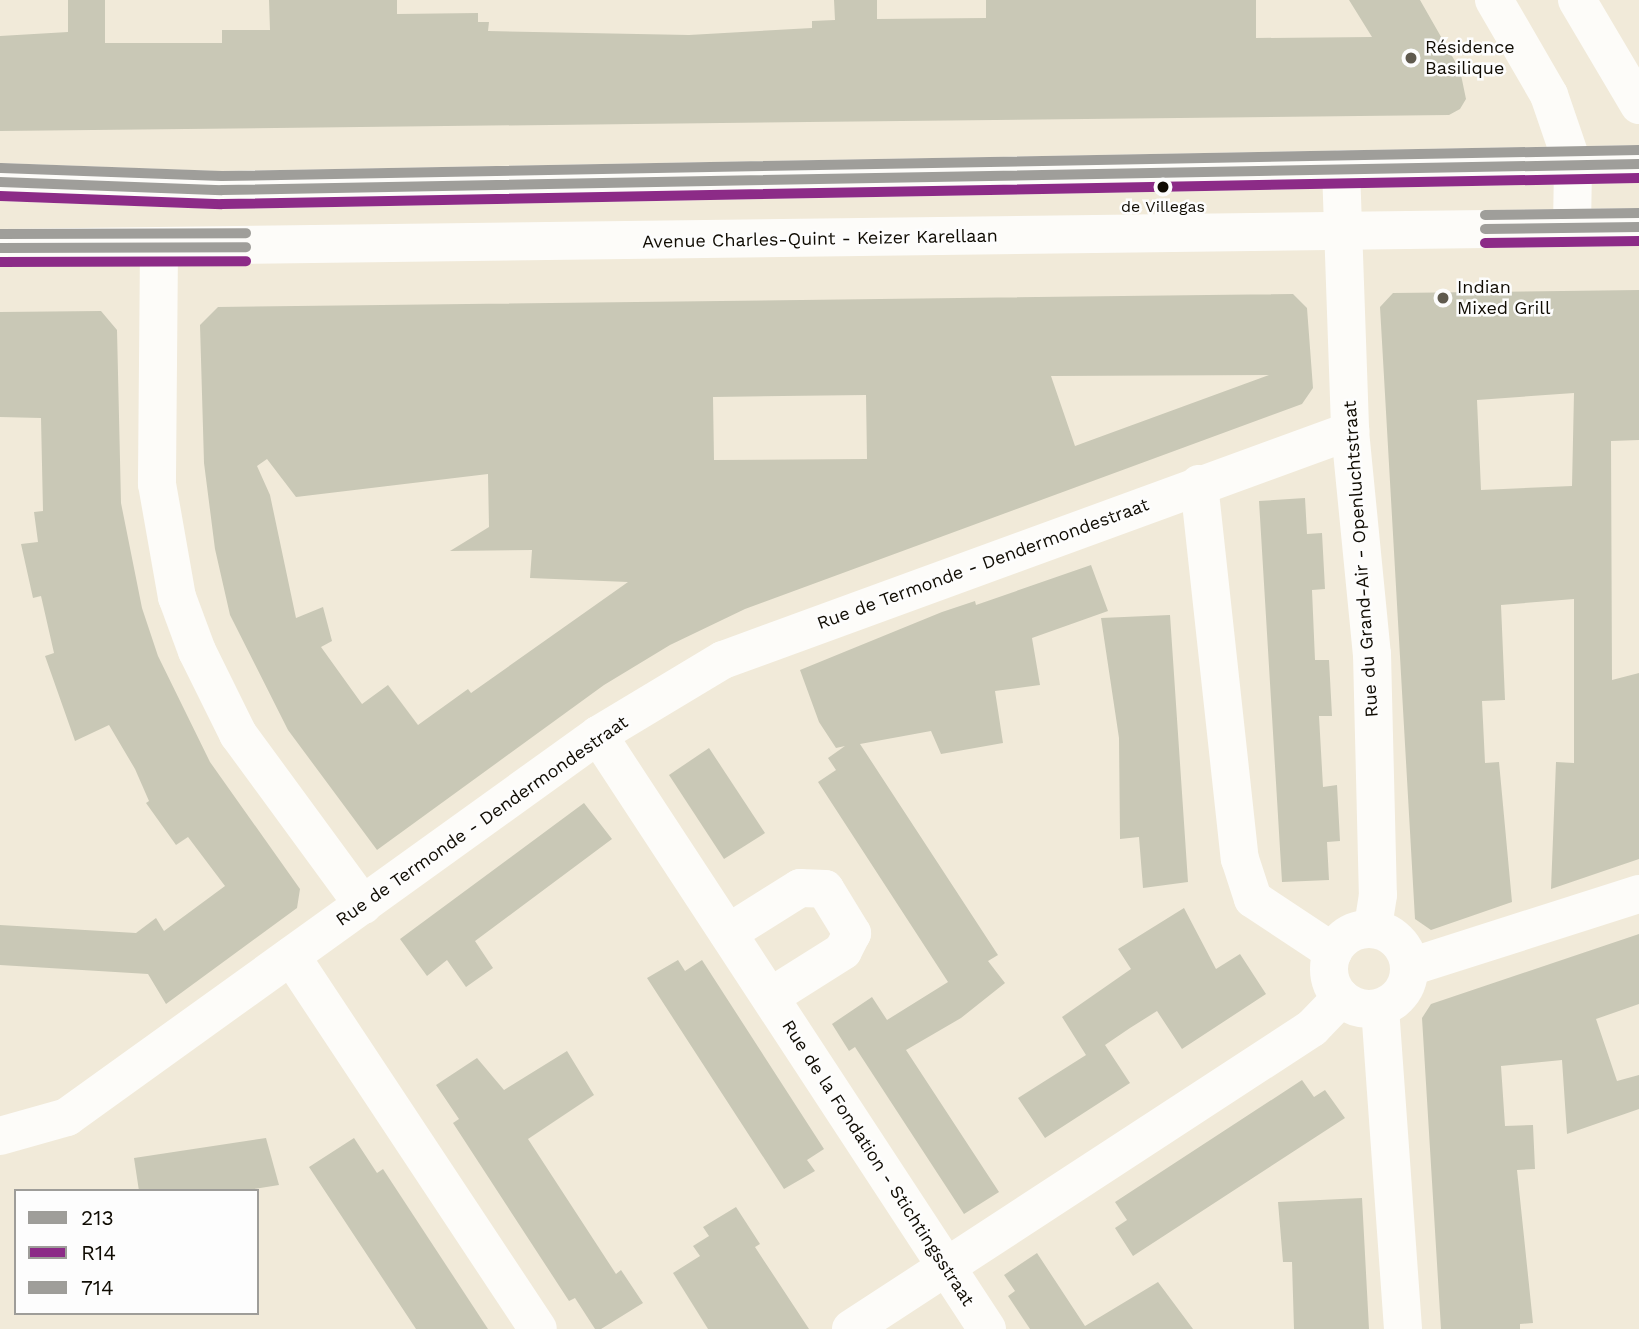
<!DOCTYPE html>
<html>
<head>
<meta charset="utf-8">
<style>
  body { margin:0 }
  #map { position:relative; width:1639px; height:1329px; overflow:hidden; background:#f1ead9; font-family:"Work Sans",sans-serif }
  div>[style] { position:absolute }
  .building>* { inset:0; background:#c9c8b6 }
  .minor>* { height:38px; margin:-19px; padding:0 19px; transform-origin:19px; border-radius:19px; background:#fdfcf9 }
  .minor>.ring { margin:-19px; padding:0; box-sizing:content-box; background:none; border:38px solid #fdfcf9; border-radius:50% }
  .primary>* { height:38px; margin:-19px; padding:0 19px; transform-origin:19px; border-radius:19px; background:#fdfcf9 }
  .bus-1>* { height:10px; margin:-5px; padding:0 5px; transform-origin:5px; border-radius:5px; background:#9f9e9a }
  .bus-2>* { height:10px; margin:-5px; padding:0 5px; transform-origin:5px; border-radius:5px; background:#8c2b87 }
  .bus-3>* { height:10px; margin:-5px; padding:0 5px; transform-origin:5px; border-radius:5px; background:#9f9e9a }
  .dots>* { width:19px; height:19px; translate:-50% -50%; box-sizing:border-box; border:4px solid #fdfdfd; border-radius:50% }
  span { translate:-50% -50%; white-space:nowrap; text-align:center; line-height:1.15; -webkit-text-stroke:5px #fdfdfd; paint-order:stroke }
  .bus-label { font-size:16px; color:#100c03 }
  .poi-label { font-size:18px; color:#100c03 }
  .left { translate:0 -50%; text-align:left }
  .street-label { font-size:18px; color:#100c03 }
  .legend { position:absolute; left:14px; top:1189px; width:245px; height:126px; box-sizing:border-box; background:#fdfdfd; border:2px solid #9e9d99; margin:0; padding:9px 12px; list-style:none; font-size:21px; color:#100c03 }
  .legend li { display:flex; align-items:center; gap:14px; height:35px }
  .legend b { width:35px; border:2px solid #9e9d99 }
</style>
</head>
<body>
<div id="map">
  <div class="building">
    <i style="clip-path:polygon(68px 0,105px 0,105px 43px,222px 43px,222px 30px,270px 30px,269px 0,397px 0,397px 14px,478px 13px,478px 22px,489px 22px,488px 31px,689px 35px,812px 28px,812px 21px,835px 20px,834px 0,877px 0,877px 19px,986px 18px,986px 0,1256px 0,1256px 38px,1372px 37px,1349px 0,1420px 0,1460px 70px,1466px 99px,1460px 109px,1449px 115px,0 131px,0 36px,68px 32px)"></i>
    <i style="clip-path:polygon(evenodd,1639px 290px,1639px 440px,1611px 441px,1612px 680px,1639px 673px,1639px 859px,1551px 889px,1556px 762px,1574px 763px,1574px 599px,1501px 605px,1505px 700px,1482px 701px,1485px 763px,1499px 762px,1512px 902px,1431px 930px,1415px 919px,1380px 307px,1393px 293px,1639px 290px,1574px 393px,1572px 486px,1481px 490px,1477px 400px,1574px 393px)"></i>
    <i style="clip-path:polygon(evenodd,1293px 294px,1307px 308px,1313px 388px,1302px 404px,745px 609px,670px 645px,604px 685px,377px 850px,288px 730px,230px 615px,215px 549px,204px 463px,200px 325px,218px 307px,1293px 294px,1269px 375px,1075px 446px,1051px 376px,1269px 375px,1293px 294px,866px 395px,867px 459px,714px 460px,713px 397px,866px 395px,1293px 294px,267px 459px,296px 497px,488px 474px,489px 527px,450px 551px,532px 550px,530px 578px,628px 582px,471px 693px,468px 689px,418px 725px,388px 685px,362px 704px,321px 647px,332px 641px,323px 607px,296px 618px,270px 495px,257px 466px,267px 459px)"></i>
    <i style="clip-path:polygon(101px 311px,117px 330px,121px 503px,142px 608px,158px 656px,210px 762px,300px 889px,297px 908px,166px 1004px,148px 974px,0 965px,0 925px,136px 933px,156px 918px,164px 931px,225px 886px,188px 837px,176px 845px,146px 803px,149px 801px,135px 769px,109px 725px,75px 741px,45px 656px,54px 653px,41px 596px,33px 598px,21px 544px,38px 542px,34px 512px,43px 511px,41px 418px,0 417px,0 312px)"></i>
    <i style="clip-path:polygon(1305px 498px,1307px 534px,1322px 533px,1325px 589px,1312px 590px,1315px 660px,1329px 660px,1332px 716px,1319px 716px,1323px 787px,1337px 785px,1340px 841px,1327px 842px,1329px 880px,1282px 882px,1259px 501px)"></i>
    <i style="clip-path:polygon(1091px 565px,1108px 611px,1032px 638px,1040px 685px,995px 691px,1003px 743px,941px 754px,931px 731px,860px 744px,998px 955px,988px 961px,1005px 983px,961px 1018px,906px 1050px,999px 1192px,964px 1214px,855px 1047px,849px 1051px,832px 1024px,872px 997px,887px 1020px,948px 982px,818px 782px,836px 770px,828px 758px,845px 746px,836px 748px,819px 722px,800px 670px,942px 612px,975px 601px,976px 605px)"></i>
    <i style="clip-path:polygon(1170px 615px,1188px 882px,1143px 888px,1139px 837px,1120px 839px,1119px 738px,1101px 618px)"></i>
    <i style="clip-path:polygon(709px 748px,765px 833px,724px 859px,669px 775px)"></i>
    <i style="clip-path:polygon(584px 803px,612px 839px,475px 941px,493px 968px,466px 987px,447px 960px,427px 976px,400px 939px)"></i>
    <i style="clip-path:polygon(1184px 908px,1216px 969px,1240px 954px,1266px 994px,1182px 1049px,1157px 1011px,1130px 1028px,1105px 1045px,1130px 1083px,1045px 1138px,1018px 1098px,1086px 1055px,1062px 1017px,1131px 969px,1118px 949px)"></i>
    <i style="clip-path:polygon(1639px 934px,1639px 1004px,1596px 1019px,1617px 1081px,1639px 1075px,1639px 1109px,1567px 1134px,1562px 1060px,1501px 1066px,1505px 1126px,1533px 1125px,1535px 1169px,1517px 1170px,1533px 1323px,1520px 1324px,1520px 1329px,1441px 1329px,1422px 1018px,1431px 1004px)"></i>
    <i style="clip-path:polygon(678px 960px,685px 971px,702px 960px,824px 1149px,807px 1160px,815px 1171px,784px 1189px,647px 978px)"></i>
    <i style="clip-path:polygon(567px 1051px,594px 1095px,528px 1139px,616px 1274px,621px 1270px,643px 1303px,601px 1329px,595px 1329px,575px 1298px,569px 1301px,453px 1123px,459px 1119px,436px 1085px,477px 1058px,504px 1090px)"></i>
    <i style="clip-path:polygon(1302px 1080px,1314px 1097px,1325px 1090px,1345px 1118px,1133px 1256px,1115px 1228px,1127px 1220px,1115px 1202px)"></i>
    <i style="clip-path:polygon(266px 1138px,279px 1185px,241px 1191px,139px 1191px,134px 1158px)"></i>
    <i style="clip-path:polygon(354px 1138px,377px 1173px,383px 1169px,488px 1329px,416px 1329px,309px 1167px)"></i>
    <i style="clip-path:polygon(1362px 1198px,1369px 1329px,1294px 1329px,1292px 1262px,1283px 1262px,1278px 1202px)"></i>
    <i style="clip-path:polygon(736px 1207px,760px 1244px,755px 1247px,809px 1329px,708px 1329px,673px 1273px,700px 1256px,693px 1246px,709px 1236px,703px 1227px)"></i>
    <i style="clip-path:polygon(1037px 1253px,1085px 1326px,1158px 1282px,1193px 1329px,1030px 1329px,1008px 1296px,1015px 1291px,1004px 1275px)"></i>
  </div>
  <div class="minor">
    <i style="left:1494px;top:0;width:110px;rotate:59.9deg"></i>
    <i style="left:1549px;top:95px;width:74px;rotate:71.1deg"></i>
    <i style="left:1573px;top:165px;width:63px;rotate:90.9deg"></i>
    <i style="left:1577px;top:0;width:122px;rotate:59.4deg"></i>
    <i style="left:1341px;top:169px;width:262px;rotate:88deg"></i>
    <i style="left:1350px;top:431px;width:224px;rotate:84.4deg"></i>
    <i style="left:1372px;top:654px;width:241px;rotate:88.6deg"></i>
    <i style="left:1378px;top:895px;width:33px;rotate:99deg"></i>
    <i style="left:159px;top:248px;width:236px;rotate:90.5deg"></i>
    <i style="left:157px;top:484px;width:115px;rotate:80deg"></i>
    <i style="left:177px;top:597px;width:58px;rotate:69.7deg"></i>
    <i style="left:197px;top:651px;width:93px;rotate:63.7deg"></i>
    <i style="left:238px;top:734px;width:212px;rotate:53.8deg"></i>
    <i style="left:1199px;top:484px;width:377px;rotate:83.8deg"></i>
    <i style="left:1240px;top:859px;width:42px;rotate:72deg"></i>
    <i style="left:1253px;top:899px;width:96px;rotate:33.5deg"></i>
    <i style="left:598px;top:735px;width:710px;rotate:56.78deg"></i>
    <i class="ring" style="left:1329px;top:929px;width:42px;height:42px"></i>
    <i style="left:728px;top:933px;width:85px;rotate:-32deg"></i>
    <i style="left:800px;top:888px;width:25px;rotate:2deg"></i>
    <i style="left:825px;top:889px;width:52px;rotate:58.5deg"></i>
    <i style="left:852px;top:933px;width:20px;rotate:117deg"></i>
    <i style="left:843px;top:951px;width:86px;rotate:147.8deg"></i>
    <i style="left:291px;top:956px;width:447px;rotate:56.5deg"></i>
    <i style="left:1410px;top:967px;width:240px;rotate:-17.7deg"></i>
    <i style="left:1380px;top:1008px;width:322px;rotate:85.9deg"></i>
    <i style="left:0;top:1136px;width:70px;rotate:-15.8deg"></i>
    <i style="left:67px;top:1117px;width:654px;rotate:-35.73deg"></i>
    <i style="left:598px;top:735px;width:146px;rotate:-31deg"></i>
    <i style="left:723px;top:660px;width:668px;rotate:-20.06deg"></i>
    <i style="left:851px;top:1329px;width:551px;rotate:-33.14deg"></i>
    <i style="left:1312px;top:1028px;width:42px;rotate:-46deg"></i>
  </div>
  <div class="primary">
    <i style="left:0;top:182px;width:222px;rotate:2.1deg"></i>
    <i style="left:222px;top:190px;width:1417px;rotate:-1.05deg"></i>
    <i style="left:0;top:248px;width:1639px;rotate:-0.73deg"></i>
  </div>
  <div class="bus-1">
    <i style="left:0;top:182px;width:222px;rotate:2.1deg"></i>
    <i style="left:222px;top:190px;width:1417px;rotate:-1.05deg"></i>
    <i style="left:1485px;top:229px;width:154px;rotate:-0.7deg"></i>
    <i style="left:0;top:248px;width:246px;rotate:-0.2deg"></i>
  </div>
  <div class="bus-2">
    <i style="left:0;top:196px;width:222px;rotate:2.1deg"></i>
    <i style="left:222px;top:204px;width:1417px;rotate:-1.05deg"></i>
    <i style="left:1485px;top:243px;width:154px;rotate:-0.7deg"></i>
    <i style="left:0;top:262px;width:246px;rotate:-0.2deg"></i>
  </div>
  <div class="bus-3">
    <i style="left:1px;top:168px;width:221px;rotate:2.1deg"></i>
    <i style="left:222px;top:176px;width:1417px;rotate:-1.05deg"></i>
    <i style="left:1485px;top:215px;width:154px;rotate:-0.7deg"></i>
    <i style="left:0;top:234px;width:246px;rotate:-0.2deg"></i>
  </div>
  <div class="dots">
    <i style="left:1411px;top:58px;background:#5f5a4e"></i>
    <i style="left:1163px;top:187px;background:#100c03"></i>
    <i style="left:1443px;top:298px;background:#5f5a4e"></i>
  </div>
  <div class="bus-label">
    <span style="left:1163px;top:207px">de Villegas</span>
  </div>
  <div class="poi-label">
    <span class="left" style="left:1425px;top:58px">Résidence<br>Basilique</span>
    <span class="left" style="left:1457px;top:298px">Indian<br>Mixed Grill</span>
  </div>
  <div class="street-label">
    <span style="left:820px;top:239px;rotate:-1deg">Avenue Charles-Quint - Keizer Karellaan</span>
    <span style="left:1361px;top:559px;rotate:-94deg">Rue du Grand-Air - Openluchtstraat</span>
    <span style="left:983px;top:564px;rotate:-20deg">Rue de Termonde - Dendermondestraat</span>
    <span style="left:482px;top:821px;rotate:-35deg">Rue de Termonde - Dendermondestraat</span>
    <span style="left:878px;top:1163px;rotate:57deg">Rue de la Fondation - Stichtingsstraat</span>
  </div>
  <ul class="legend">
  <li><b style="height:9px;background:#9f9e9a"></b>213</li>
  <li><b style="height:9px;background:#8c2b87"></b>R14</li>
  <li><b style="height:9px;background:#9f9e9a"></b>714</li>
  </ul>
</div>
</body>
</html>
